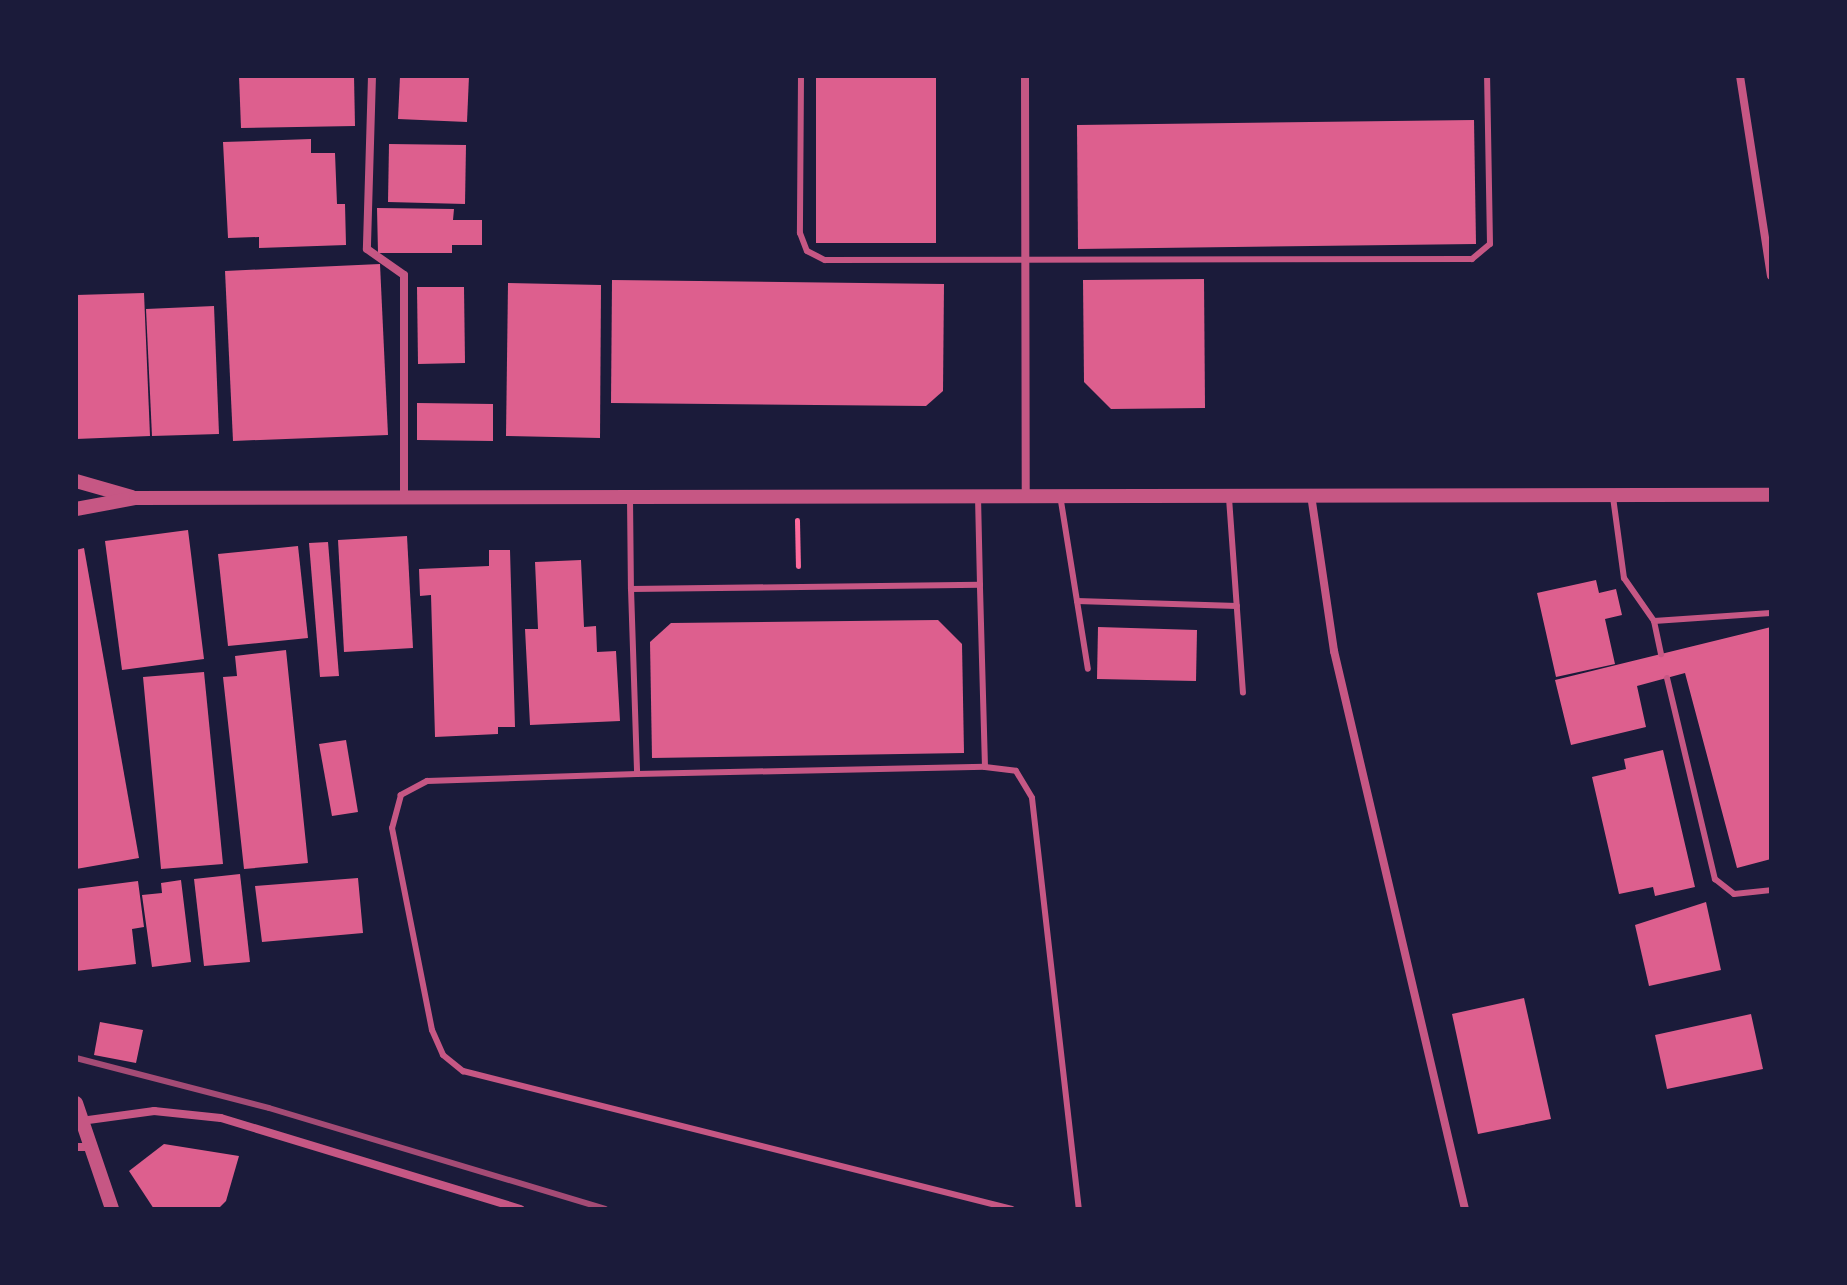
<!DOCTYPE html>
<html>
<head>
<meta charset="utf-8">
<style>
  body { margin:0 }
  #map { position:relative; width:1847px; height:1285px; overflow:hidden; background:#1b1b3a; font-family:"Noto Sans",sans-serif }
  div>[style] { position:absolute }
  .building>* { inset:0; background:#dd5f8e }
  .path>* { height:5px; margin:-2.5px; padding:0 2.5px; transform-origin:2.5px; border-radius:2.5px; background:#ff6b9d }
  .service>* { height:6px; margin:-3px; padding:0 3px; transform-origin:3px; border-radius:3px; background:#c65784 }
  .minor>* { height:8px; margin:-4px; padding:0 4px; transform-origin:4px; border-radius:4px; background:#c65784 }
  .tertiary>* { height:14px; margin:-7px; padding:0 7px; transform-origin:7px; border-radius:7px; background:#c65784 }
  .rail>* { height:6px; margin:-3px; padding:0 3px; transform-origin:3px; border-radius:3px; background:#a44b75 }
  span { translate:-50% -50%; white-space:nowrap; text-align:center; line-height:1.15; -webkit-text-stroke:8px #1b1b3a; paint-order:stroke }
  .frame { position:absolute; inset:0; border:78px solid #1b1b3a; pointer-events:none }
</style>
</head>
<body>
<div id="map">
  <div class="building">
    <i style="clip-path:polygon(239px 76px,354px 76px,355px 126px,241px 128px)"></i>
    <i style="clip-path:polygon(400px 76px,469px 76px,467px 122px,398px 119px)"></i>
    <i style="clip-path:polygon(816px 76px,936px 76px,936px 243px,816px 243px)"></i>
    <i style="clip-path:polygon(1474px 120px,1476px 244px,1078px 249px,1077px 125px)"></i>
    <i style="clip-path:polygon(311px 139px,311px 153px,335px 153px,337px 204px,345px 204px,346px 245px,259px 248px,259px 237px,228px 238px,223px 142px)"></i>
    <i style="clip-path:polygon(389px 144px,466px 145px,465px 204px,388px 202px)"></i>
    <i style="clip-path:polygon(377px 208px,454px 209px,453px 220px,482px 220px,482px 245px,452px 245px,452px 253px,378px 253px)"></i>
    <i style="clip-path:polygon(380px 264px,388px 435px,233px 441px,225px 271px)"></i>
    <i style="clip-path:polygon(1204px 279px,1205px 408px,1111px 409px,1084px 382px,1083px 280px)"></i>
    <i style="clip-path:polygon(612px 280px,944px 284px,943px 391px,926px 406px,611px 403px)"></i>
    <i style="clip-path:polygon(508px 283px,601px 285px,600px 438px,506px 436px)"></i>
    <i style="clip-path:polygon(417px 287px,464px 287px,465px 363px,418px 364px)"></i>
    <i style="clip-path:polygon(144px 293px,150px 436px,76px 439px,76px 295px)"></i>
    <i style="clip-path:polygon(214px 306px,219px 434px,152px 436px,146px 309px)"></i>
    <i style="clip-path:polygon(417px 403px,493px 404px,493px 441px,417px 440px)"></i>
    <i style="clip-path:polygon(188px 530px,204px 659px,122px 670px,105px 541px)"></i>
    <i style="clip-path:polygon(407px 536px,413px 648px,344px 652px,338px 540px)"></i>
    <i style="clip-path:polygon(328px 542px,339px 676px,320px 677px,309px 543px)"></i>
    <i style="clip-path:polygon(298px 546px,308px 638px,228px 646px,218px 554px)"></i>
    <i style="clip-path:polygon(84px 548px,139px 858px,76px 869px,76px 550px)"></i>
    <i style="clip-path:polygon(489px 550px,510px 550px,515px 727px,498px 727px,498px 734px,435px 737px,431px 595px,420px 596px,419px 569px,489px 566px)"></i>
    <i style="clip-path:polygon(581px 560px,584px 627px,596px 626px,597px 652px,616px 651px,620px 721px,530px 725px,525px 629px,538px 629px,535px 562px)"></i>
    <i style="clip-path:polygon(1596px 580px,1599px 593px,1616px 589px,1622px 615px,1605px 619px,1615px 664px,1556px 677px,1537px 593px)"></i>
    <i style="clip-path:polygon(938px 620px,962px 644px,964px 753px,652px 758px,650px 642px,671px 623px)"></i>
    <i style="clip-path:polygon(1098px 627px,1197px 630px,1196px 681px,1097px 679px)"></i>
    <i style="clip-path:polygon(1771px 627px,1771px 859px,1737px 868px,1685px 673px,1637px 686px,1646px 727px,1571px 745px,1555px 680px)"></i>
    <i style="clip-path:polygon(286px 650px,308px 863px,244px 869px,223px 677px,237px 676px,235px 656px)"></i>
    <i style="clip-path:polygon(204px 672px,223px 864px,161px 869px,143px 677px)"></i>
    <i style="clip-path:polygon(346px 740px,358px 812px,332px 816px,319px 744px)"></i>
    <i style="clip-path:polygon(1663px 750px,1695px 887px,1655px 896px,1653px 887px,1619px 894px,1592px 777px,1626px 769px,1624px 759px)"></i>
    <i style="clip-path:polygon(240px 874px,250px 962px,204px 966px,194px 879px)"></i>
    <i style="clip-path:polygon(358px 878px,363px 933px,262px 942px,255px 886px)"></i>
    <i style="clip-path:polygon(181px 880px,191px 962px,152px 967px,142px 895px,162px 893px,161px 883px)"></i>
    <i style="clip-path:polygon(138px 881px,144px 927px,132px 929px,136px 964px,76px 971px,76px 889px)"></i>
    <i style="clip-path:polygon(1706px 902px,1721px 970px,1649px 986px,1635px 925px)"></i>
    <i style="clip-path:polygon(1524px 998px,1551px 1119px,1478px 1134px,1452px 1014px)"></i>
    <i style="clip-path:polygon(1751px 1014px,1763px 1069px,1667px 1089px,1655px 1035px)"></i>
    <i style="clip-path:polygon(100px 1022px,143px 1030px,136px 1063px,94px 1055px)"></i>
    <i style="clip-path:polygon(164px 1144px,239px 1156px,226px 1201px,218px 1209px,154px 1209px,129px 1171px)"></i>
  </div>
  <div class="path">
    <i style="left:797px;top:520px;width:46px;rotate:88.8deg"></i>
  </div>
  <div class="service">
    <i style="left:801px;top:76px;width:157px;rotate:90.4deg"></i>
    <i style="left:800px;top:233px;width:19px;rotate:69deg"></i>
    <i style="left:807px;top:251px;width:20px;rotate:27deg"></i>
    <i style="left:825px;top:260px;width:647px;rotate:-0.09deg"></i>
    <i style="left:1472px;top:259px;width:23px;rotate:-40deg"></i>
    <i style="left:1490px;top:244px;width:168px;rotate:-91deg"></i>
    <i style="left:1060px;top:495px;width:176px;rotate:80.9deg"></i>
    <i style="left:1613px;top:497px;width:82px;rotate:82.3deg"></i>
    <i style="left:1624px;top:578px;width:52px;rotate:55.1deg"></i>
    <i style="left:1654px;top:621px;width:34px;rotate:78deg"></i>
    <i style="left:1229px;top:498px;width:195px;rotate:85.9deg"></i>
    <i style="left:630px;top:499px;width:90px;rotate:89.4deg"></i>
    <i style="left:631px;top:589px;width:349px;rotate:-0.7deg"></i>
    <i style="left:980px;top:585px;width:86px;rotate:-91.3deg"></i>
    <i style="left:631px;top:589px;width:185px;rotate:88.1deg"></i>
    <i style="left:637px;top:774px;width:348px;rotate:-1.2deg"></i>
    <i style="left:985px;top:767px;width:182px;rotate:-91.6deg"></i>
    <i style="left:1077px;top:601px;width:160px;rotate:1.8deg"></i>
    <i style="left:1654px;top:621px;width:117px;rotate:-3.9deg"></i>
    <i style="left:1667px;top:678px;width:207px;rotate:76.6deg"></i>
    <i style="left:1715px;top:879px;width:24px;rotate:38deg"></i>
    <i style="left:1734px;top:894px;width:37px;rotate:-6deg"></i>
    <i style="left:985px;top:767px;width:31px;rotate:7deg"></i>
    <i style="left:1016px;top:771px;width:31px;rotate:59deg"></i>
    <i style="left:1032px;top:798px;width:414px;rotate:83.5deg"></i>
    <i style="left:637px;top:774px;width:210px;rotate:178.1deg"></i>
    <i style="left:427px;top:781px;width:30px;rotate:152deg"></i>
    <i style="left:401px;top:795px;width:34px;rotate:105deg"></i>
    <i style="left:392px;top:828px;width:206px;rotate:78.8deg"></i>
    <i style="left:432px;top:1030px;width:27px;rotate:66deg"></i>
    <i style="left:443px;top:1055px;width:26px;rotate:39deg"></i>
    <i style="left:463px;top:1071px;width:566px;rotate:14.11deg"></i>
  </div>
  <div class="minor">
    <i style="left:372px;top:76px;width:173px;rotate:91.7deg"></i>
    <i style="left:367px;top:249px;width:45px;rotate:35.1deg"></i>
    <i style="left:404px;top:275px;width:222px;rotate:90deg"></i>
    <i style="left:1025px;top:76px;width:419px;rotate:89.9deg"></i>
    <i style="left:1740px;top:76px;width:202px;rotate:81.2deg"></i>
    <i style="left:1311px;top:495px;width:158px;rotate:81.6deg"></i>
    <i style="left:1334px;top:651px;width:573px;rotate:76.79deg"></i>
    <i style="left:81px;top:1121px;width:74px;rotate:-7.8deg"></i>
    <i style="left:154px;top:1111px;width:67px;rotate:6deg"></i>
    <i style="left:221px;top:1118px;width:313px;rotate:16.9deg"></i>
    <i style="left:76px;top:1147px;width:12px"></i>
  </div>
  <div class="tertiary">
    <i style="left:76px;top:481px;width:58px;rotate:15.9deg"></i>
    <i style="left:76px;top:509px;width:61px;rotate:-10.4deg"></i>
    <i style="left:136px;top:498px;width:1635px;rotate:-0.11deg"></i>
    <i style="left:76px;top:1103px;width:112px;rotate:71.2deg"></i>
  </div>
  <div class="rail">
    <i style="left:76px;top:1058px;width:199px;rotate:14.5deg"></i>
    <i style="left:269px;top:1108px;width:351px;rotate:16.7deg"></i>
  </div>
  <div class="frame"></div>
</div>
</body>
</html>
